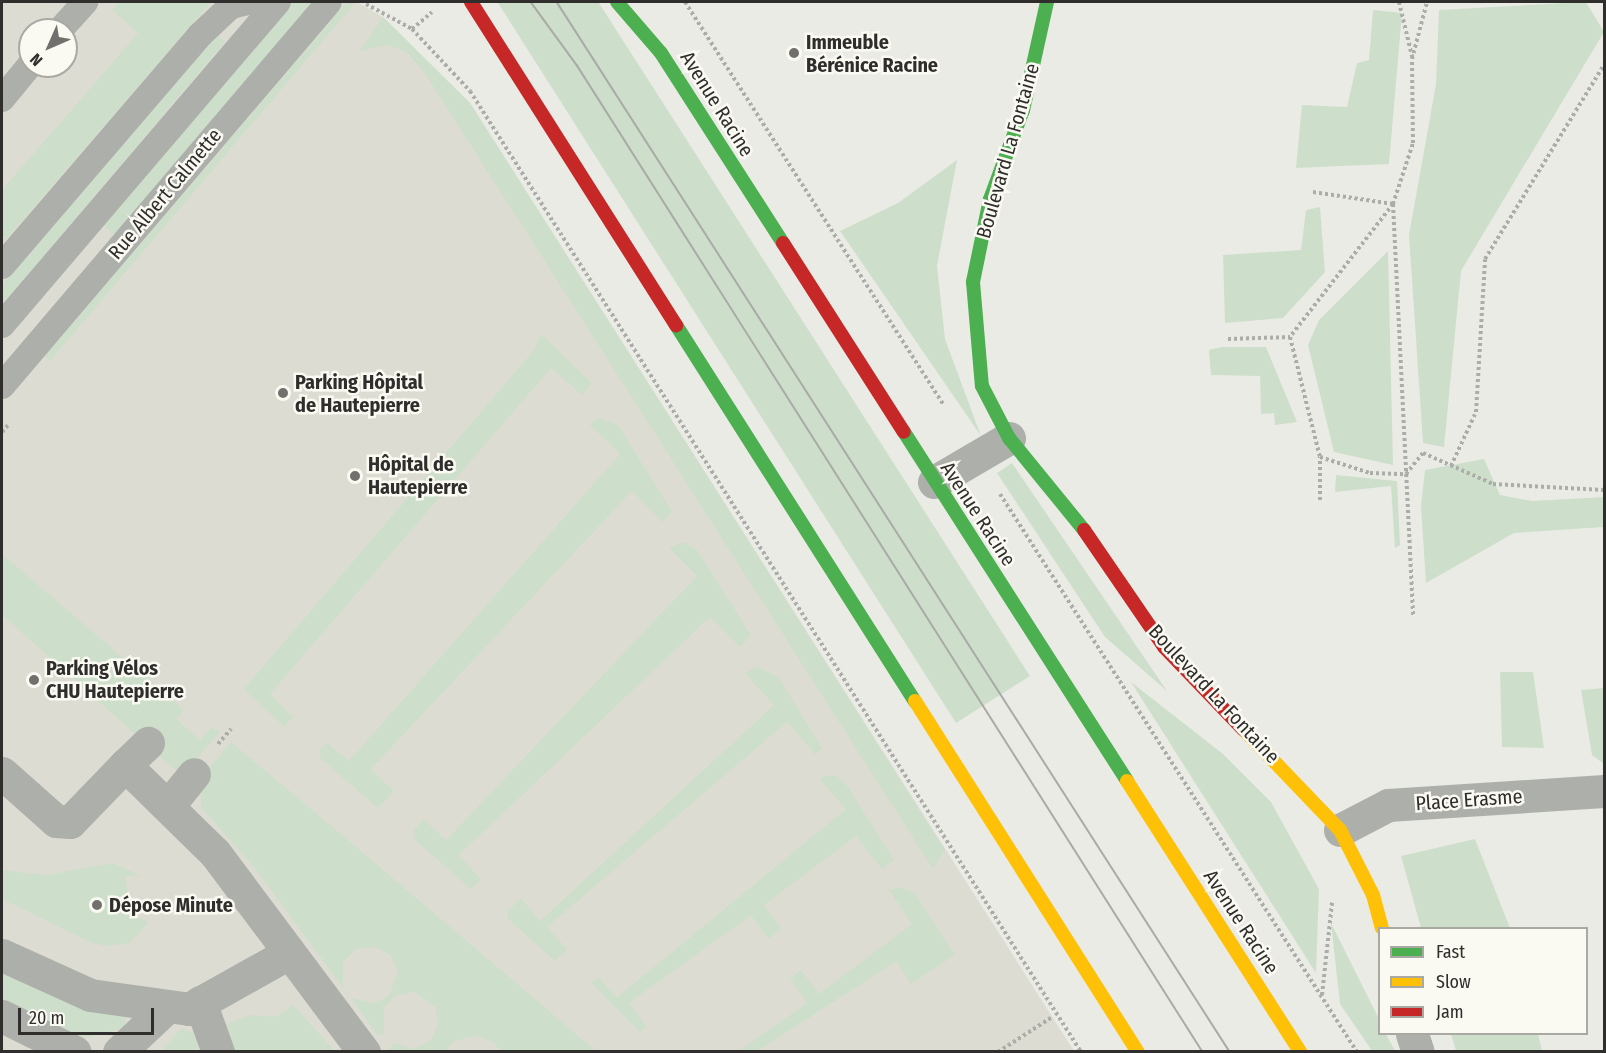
<!DOCTYPE html>
<html>
<head>
<meta charset="utf-8">
<style>
  body { margin:0 }
  #map { position:relative; width:1606px; height:1053px; overflow:hidden; background:#ebebe6; font-family:"Fira Sans Condensed",sans-serif }
  div>[style] { position:absolute }
  .built>* { inset:0; background:#dddcd2 }
  .green>* { inset:0; background:#cddfca }
  .path>* { height:4px; margin-top:-2px; transform-origin:0; background:repeating-linear-gradient(90deg,#abada9 0 3px,transparent 0 6px) }
  .lane>* { height:26px; margin:-13px; padding:0 13px; transform-origin:13px; border-radius:13px; background:#adb0aa }
  .street>* { height:33px; margin:-16.5px; padding:0 16.5px; transform-origin:16.5px; border-radius:16.5px; background:#adb0aa }
  .fast>* { height:14px; margin:-7px; padding:0 7px; transform-origin:7px; border-radius:7px; background:#4caf50 }
  .slow>* { height:14px; margin:-7px; padding:0 7px; transform-origin:7px; border-radius:7px; background:#ffc107 }
  .jam>* { height:14px; margin:-7px; padding:0 7px; transform-origin:7px; border-radius:7px; background:#c62828 }
  .tram>* { height:1.5px; margin:-0.75px; padding:0 0.75px; transform-origin:0.75px; border-radius:0.75px; background:#aaaaa6 }
  .dots>* { width:16px; height:16px; translate:-50% -50%; box-sizing:border-box; border:3px solid #faf9f2; border-radius:50% }
  span { translate:-50% -50%; white-space:nowrap; text-align:center; line-height:1.15; -webkit-text-stroke:5px #faf9f2; paint-order:stroke }
  .poi-label { font-size:20px; color:#2f2e2c; font-weight:700 }
  .left { translate:0 -50%; text-align:left }
  .street-label { font-size:20px; color:#2f2e2c }
  .frame { position:absolute; inset:0; border:3px solid #2f2e2c; pointer-events:none }
  .legend { position:absolute; left:1378px; top:927px; width:210px; height:108px; box-sizing:border-box; background:#faf9f2; border:2px solid #a9a8a3; margin:0; padding:8px 10px; list-style:none; font-size:18px; color:#2f2e2c }
  .legend li { display:flex; align-items:center; gap:12px; height:30px }
  .legend b { width:30px; border:2px solid #a9a8a3 }
  .north { position:absolute; left:18px; top:18px; width:60px; height:60px; box-sizing:border-box; background:#faf9f2; border:2px solid #a9a8a3; border-radius:50%; rotate:225deg; font-size:16px; font-weight:700; line-height:24px; text-align:center; color:#2f2e2c }
  .north::after { content:''; display:block; margin:auto; width:21px; height:27px; background:#71706d; clip-path:polygon(50% 0,100% 100%,50% 72%,0 100%) }
  .scale { position:absolute; left:18px; top:1008px; width:136px; height:27px; box-sizing:border-box; border:3px solid #2f2e2c; border-top:0; padding-left:8px; font-size:18px; line-height:21px; white-space:nowrap; color:#2f2e2c; -webkit-text-stroke:4px #faf9f2; paint-order:stroke }
</style>
</head>
<body>
<div id="map">
  <div class="built">
    <i style="clip-path:polygon(evenodd,2px 2px,357px 2px,383px 17px,470px 103px,1074px 1051px,2px 1052px,2px 2px,30px 30px,66px 30px,66px 66px,30px 66px,30px 30px)"></i>
  </div>
  <div class="green">
    <i style="clip-path:polygon(119px 2px,211px 2px,2px 244px,2px 190px,138px 33px,112px 10px)"></i>
    <i style="clip-path:polygon(292px 2px,316px 2px,114px 235px,100px 222px)"></i>
    <i style="clip-path:polygon(347px 2px,354px 4px,50px 361px,45px 356px)"></i>
    <i style="clip-path:polygon(1586px 2px,1604px 32px,1461px 271px,1444px 447px,1423px 443px,1409px 235px,1436px 84px,1439px 10px)"></i>
    <i style="clip-path:polygon(498px 3px,599px 3px,1030px 676px,956px 723px)"></i>
    <i style="clip-path:polygon(1373px 10px,1402px 13px,1389px 164px,1296px 168px,1302px 105px,1347px 107px,1357px 63px,1369px 60px)"></i>
    <i style="clip-path:polygon(383px 17px,470px 103px,945px 850px,933px 869px,424px 72px,406px 52px,389px 45px,360px 51px)"></i>
    <i style="clip-path:polygon(216px 34px,225px 42px,2px 305px,2px 284px)"></i>
    <i style="clip-path:polygon(957px 160px,937px 266px,945px 339px,981px 436px,840px 231px,898px 203px)"></i>
    <i style="clip-path:polygon(1320px 207px,1325px 272px,1283px 318px,1225px 323px,1223px 255px,1301px 250px,1306px 210px)"></i>
    <i style="clip-path:polygon(1388px 251px,1393px 465px,1334px 452px,1308px 345px,1319px 320px)"></i>
    <i style="clip-path:polygon(541px 334px,592px 383px,582px 395px,551px 368px,270px 694px,293px 717px,284px 727px,244px 689px,534px 350px)"></i>
    <i style="clip-path:polygon(1221px 347px,1266px 347px,1297px 422px,1275px 425px,1274px 413px,1261px 414px,1260px 376px,1211px 375px,1209px 350px)"></i>
    <i style="clip-path:polygon(600px 418px,619px 426px,672px 512px,662px 522px,632px 491px,371px 769px,394px 791px,378px 808px,321px 759px,319px 750px,327px 743px,349px 761px,620px 454px,589px 424px)"></i>
    <i style="clip-path:polygon(1484px 459px,1500px 495px,1532px 501px,1604px 497px,1604px 527px,1514px 533px,1426px 583px,1421px 506px,1425px 470px)"></i>
    <i style="clip-path:polygon(1012px 463px,1167px 691px,1105px 637px,997px 473px)"></i>
    <i style="clip-path:polygon(1336px 475px,1397px 481px,1400px 545px,1395px 548px,1391px 486px,1335px 492px)"></i>
    <i style="clip-path:polygon(683px 542px,697px 550px,751px 635px,740px 647px,710px 617px,459px 855px,481px 880px,471px 889px,416px 841px,413px 831px,424px 819px,446px 840px,697px 576px,669px 548px)"></i>
    <i style="clip-path:polygon(2px 554px,184px 710px,176px 719px,200px 740px,212px 727px,220px 732px,182px 776px,2px 615px)"></i>
    <i style="clip-path:polygon(757px 666px,779px 678px,822px 748px,816px 755px,787px 722px,547px 927px,567px 949px,555px 961px,508px 919px,508px 911px,521px 898px,540px 921px,774px 705px,745px 673px)"></i>
    <i style="clip-path:polygon(1500px 672px,1533px 672px,1544px 748px,1502px 747px)"></i>
    <i style="clip-path:polygon(1131px 682px,1223px 754px,1271px 802px,1319px 889px,1316px 973px)"></i>
    <i style="clip-path:polygon(1604px 688px,1604px 764px,1592px 755px,1581px 690px)"></i>
    <i style="clip-path:polygon(231px 742px,341px 834px,596px 1051px,501px 1051px,493px 1042px,475px 1036px,455px 1041px,445px 1051px,388px 1051px,393px 1043px,414px 1049px,430px 1041px,438px 1025px,436px 1008px,415px 992px,397px 995px,384px 1007px,384px 1033px,378px 1036px,351px 998px,373px 1003px,389px 996px,398px 971px,390px 955px,375px 947px,356px 949px,343px 962px,343px 988px,253px 866px,201px 807px,200px 779px)"></i>
    <i style="clip-path:polygon(825px 776px,837px 776px,848px 787px,894px 860px,882px 869px,856px 836px,764px 905px,782px 929px,768px 939px,751px 915px,629px 1003px,647px 1027px,640px 1032px,591px 983px,599px 977px,616px 998px,846px 809px,820px 780px)"></i>
    <i style="clip-path:polygon(1475px 839px,1510px 928px,1421px 928px,1401px 856px)"></i>
    <i style="clip-path:polygon(113px 863px,141px 876px,125px 876px,131px 914px,149px 922px,130px 943px,105px 946px,90px 942px,2px 899px,2px 870px,46px 875px)"></i>
    <i style="clip-path:polygon(901px 887px,915px 894px,955px 955px,911px 984px,896px 961px,758px 1051px,739px 1051px,807px 1003px,790px 978px,801px 970px,819px 994px,912px 924px,889px 890px)"></i>
    <i style="clip-path:polygon(1331px 923px,1379px 1019px,1380px 1034px,1386px 1034px,1395px 1051px,1372px 1051px,1340px 1004px)"></i>
    <i style="clip-path:polygon(2px 972px,126px 1014px,125px 1028px,85px 1038px,2px 1000px)"></i>
    <i style="clip-path:polygon(293px 1005px,335px 1051px,229px 1051px,221px 1026px,251px 1015px,276px 1017px)"></i>
    <i style="clip-path:polygon(181px 1029px,198px 1034px,198px 1051px,160px 1052px)"></i>
    <i style="clip-path:polygon(1451px 1034px,1538px 1034px,1542px 1051px,1456px 1051px)"></i>
  </div>
  <div class="path">
    <i style="left:685px;top:2px;width:478px;rotate:57.3deg"></i>
    <i style="left:1399px;top:2px;width:56px;rotate:76.5deg"></i>
    <i style="left:366px;top:4px;width:52px;rotate:28.5deg"></i>
    <i style="left:412px;top:29px;width:85px;rotate:46.9deg"></i>
    <i style="left:470px;top:91px;width:1139px;rotate:57.55deg"></i>
    <i style="left:412px;top:29px;width:26px;rotate:-40deg"></i>
    <i style="left:1313px;top:192px;width:81px;rotate:8.5deg"></i>
    <i style="left:1393px;top:204px;width:64px;rotate:-71.8deg"></i>
    <i style="left:1413px;top:143px;width:84px;rotate:-90.7deg"></i>
    <i style="left:1412px;top:59px;width:59px;rotate:-75.3deg"></i>
    <i style="left:1393px;top:204px;width:168px;rotate:127.8deg"></i>
    <i style="left:1290px;top:337px;width:124px;rotate:76deg"></i>
    <i style="left:1320px;top:457px;width:52px;rotate:17.7deg"></i>
    <i style="left:1370px;top:473px;width:36px;rotate:2deg"></i>
    <i style="left:1406px;top:474px;width:27px;rotate:-51deg"></i>
    <i style="left:1423px;top:453px;width:77px;rotate:23.9deg"></i>
    <i style="left:1493px;top:484px;width:111px;rotate:3.1deg"></i>
    <i style="left:1393px;top:204px;width:412px;rotate:87.2deg"></i>
    <i style="left:1228px;top:339px;width:62px;rotate:-1.8deg"></i>
    <i style="left:2px;top:432px;width:11px;rotate:-49deg"></i>
    <i style="left:1451px;top:466px;width:60px;rotate:-65.2deg"></i>
    <i style="left:1476px;top:412px;width:153px;rotate:-86.6deg"></i>
    <i style="left:1485px;top:259px;width:228px;rotate:-58.5deg"></i>
    <i style="left:1000px;top:494px;width:662px;rotate:57.39deg"></i>
    <i style="left:1320px;top:500px;width:43px;rotate:-90deg"></i>
    <i style="left:218px;top:744px;width:20px;rotate:-49deg"></i>
    <i style="left:1322px;top:995px;width:93px;rotate:-83.8deg"></i>
    <i style="left:998px;top:1052px;width:64px;rotate:-32.9deg"></i>
  </div>
  <div class="lane">
    <i style="left:60px;top:30px;width:38px;rotate:-48deg"></i>
    <i style="left:2px;top:99px;width:44px;rotate:-50.5deg"></i>
    <i style="left:2px;top:266px;width:304px;rotate:-49.4deg"></i>
    <i style="left:200px;top:35px;width:42px;rotate:-43.1deg"></i>
    <i style="left:231px;top:6px;width:17px;rotate:-13deg"></i>
    <i style="left:2px;top:325px;width:425px;rotate:-49.5deg"></i>
    <i style="left:2px;top:386px;width:504px;rotate:-49.58deg"></i>
  </div>
  <div class="street">
    <i style="left:934px;top:482px;width:87px;rotate:-30.4deg"></i>
    <i style="left:125px;top:765px;width:32px;rotate:-44deg"></i>
    <i style="left:2px;top:773px;width:72px;rotate:41.6deg"></i>
    <i style="left:56px;top:821px;width:14px;rotate:4deg"></i>
    <i style="left:70px;top:822px;width:79px;rotate:-46deg"></i>
    <i style="left:125px;top:765px;width:126px;rotate:44.4deg"></i>
    <i style="left:215px;top:853px;width:249px;rotate:53.2deg"></i>
    <i style="left:168px;top:806px;width:41px;rotate:-50.9deg"></i>
    <i style="left:1340px;top:830px;width:54px;rotate:-27.5deg"></i>
    <i style="left:1388px;top:805px;width:216px;rotate:-3.7deg"></i>
    <i style="left:2px;top:955px;width:97px;rotate:24.4deg"></i>
    <i style="left:90px;top:995px;width:100px;rotate:8deg"></i>
    <i style="left:189px;top:1009px;width:112px;rotate:-29.3deg"></i>
    <i style="left:200px;top:1002px;width:53px;rotate:70.2deg"></i>
    <i style="left:2px;top:1016px;width:81px;rotate:26.3deg"></i>
    <i style="left:1412px;top:1034px;width:19px;rotate:72deg"></i>
    <i style="left:119px;top:1052px;width:66px;rotate:-43.2deg"></i>
  </div>
  <div class="fast">
    <i style="left:617px;top:2px;width:67px;rotate:49.2deg"></i>
    <i style="left:661px;top:53px;width:226px;rotate:57.3deg"></i>
    <i style="left:1047px;top:2px;width:111px;rotate:102.5deg"></i>
    <i style="left:1023px;top:110px;width:95px;rotate:110.3deg"></i>
    <i style="left:990px;top:199px;width:85px;rotate:101.6deg"></i>
    <i style="left:973px;top:282px;width:104px;rotate:85.1deg"></i>
    <i style="left:982px;top:386px;width:59px;rotate:62.6deg"></i>
    <i style="left:1009px;top:438px;width:119px;rotate:50.8deg"></i>
    <i style="left:676px;top:325px;width:446px;rotate:57.6deg"></i>
    <i style="left:904px;top:432px;width:414px;rotate:57.4deg"></i>
  </div>
  <div class="slow">
    <i style="left:915px;top:701px;width:416px;rotate:57.6deg"></i>
    <i style="left:1244px;top:730px;width:139px;rotate:46.2deg"></i>
    <i style="left:1340px;top:830px;width:73px;rotate:63.1deg"></i>
    <i style="left:1373px;top:895px;width:34px;rotate:75deg"></i>
    <i style="left:1127px;top:781px;width:322px;rotate:57.4deg"></i>
  </div>
  <div class="jam">
    <i style="left:471px;top:2px;width:383px;rotate:57.6deg"></i>
    <i style="left:783px;top:243px;width:224px;rotate:57.4deg"></i>
    <i style="left:1084px;top:530px;width:142px;rotate:55.6deg"></i>
    <i style="left:1164px;top:647px;width:115px;rotate:46.1deg"></i>
  </div>
  <div class="tram">
    <i style="left:531px;top:2px;width:78px;rotate:53.9deg"></i>
    <i style="left:577px;top:65px;width:1169px;rotate:57.62deg"></i>
    <i style="left:557px;top:2px;width:1247px;rotate:57.34deg"></i>
  </div>
  <div class="dots">
    <i style="left:794px;top:53px;background:#71706d"></i>
    <i style="left:283px;top:393px;background:#71706d"></i>
    <i style="left:355px;top:476px;background:#71706d"></i>
    <i style="left:34px;top:680px;background:#71706d"></i>
    <i style="left:97px;top:905px;background:#71706d"></i>
  </div>
  <div class="poi-label">
    <span class="left" style="left:806px;top:54px">Immeuble<br>Bérénice Racine</span>
    <span class="left" style="left:295px;top:394px">Parking Hôpital<br>de Hautepierre</span>
    <span class="left" style="left:368px;top:476px">Hôpital de<br>Hautepierre</span>
    <span class="left" style="left:46px;top:680px">Parking Vélos<br>CHU Hautepierre</span>
    <span class="left" style="left:109px;top:905px">Dépose Minute</span>
  </div>
  <div class="street-label">
    <span style="left:717px;top:104px;rotate:58deg">Avenue Racine</span>
    <span style="left:1008px;top:151px;rotate:-74deg">Boulevard La Fontaine</span>
    <span style="left:165px;top:194px;rotate:-50deg">Rue Albert Calmette</span>
    <span style="left:978px;top:514px;rotate:57deg">Avenue Racine</span>
    <span style="left:1214px;top:694px;rotate:47deg">Boulevard La Fontaine</span>
    <span style="left:1469px;top:800px;rotate:-4deg">Place Erasme</span>
    <span style="left:1241px;top:922px;rotate:57deg">Avenue Racine</span>
  </div>
  <div class="frame"></div>
  <ul class="legend">
  <li><b style="height:8px;background:#4caf50"></b>Fast</li>
  <li><b style="height:8px;background:#ffc107"></b>Slow</li>
  <li><b style="height:8px;background:#c62828"></b>Jam</li>
  </ul>
  <div class="north">N</div>
  <div class="scale">20 m</div>
</div>
</body>
</html>
